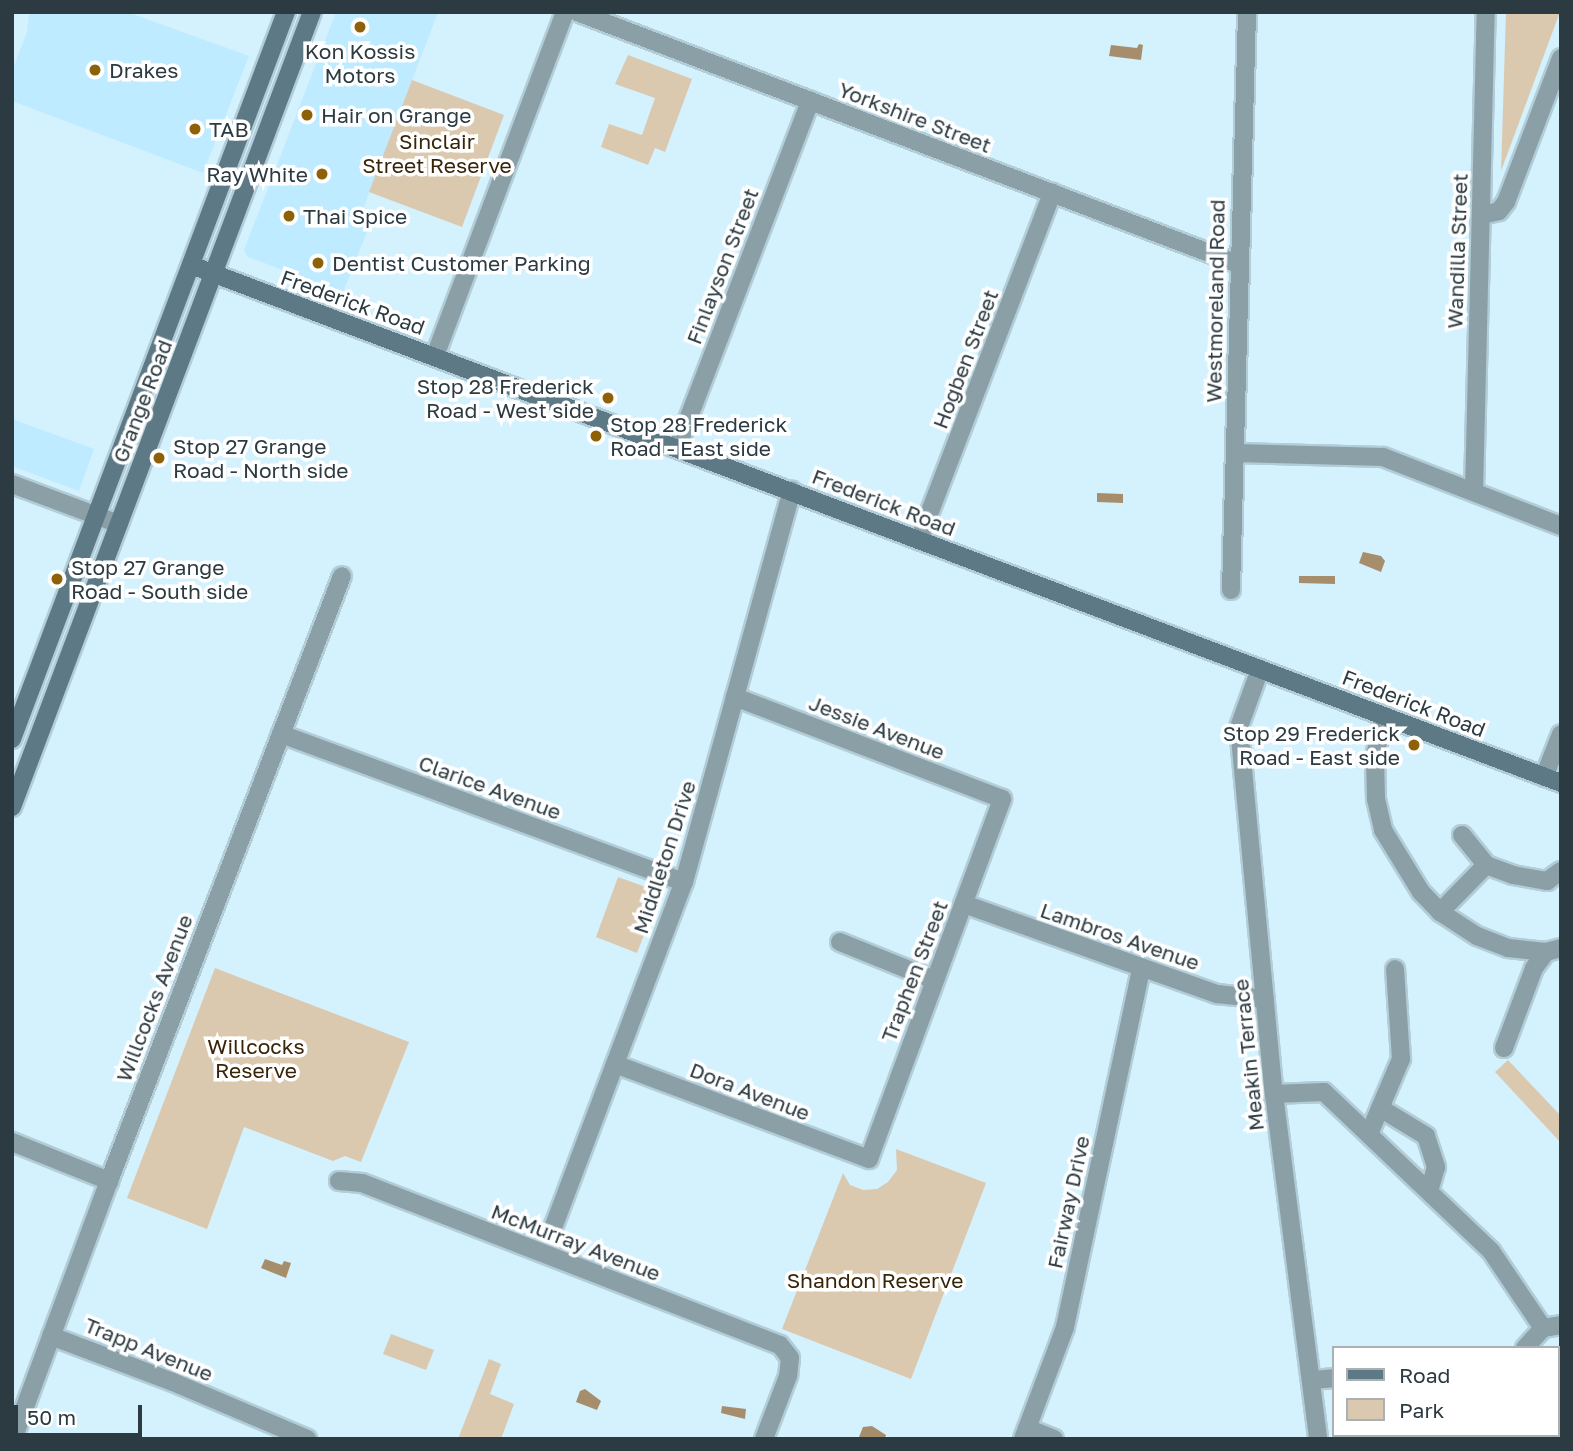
<!DOCTYPE html>
<html>
<head>
<meta charset="utf-8">
<style>
  body { margin:0 }
  #map { position:relative; width:1573px; height:1451px; overflow:hidden; background:#d4f1fe; font-family:"Golos Text",sans-serif }
  div>[style] { position:absolute }
  .built>* { inset:0; background:#beebff }
  .green>* { inset:0; background:#dbc9af }
  .water>* { inset:0; background:#a68e6c }
  .roads { filter:drop-shadow(2px 0 #b2cdd8) drop-shadow(-2px 0 #b2cdd8) drop-shadow(0 2px #b2cdd8) drop-shadow(0 -2px #b2cdd8) }
  .minor>* { height:18px; margin:-9px; padding:0 9px; transform-origin:9px; border-radius:9px; background:#8b9fa7 }
  .tertiary>* { height:18px; margin:-9px; padding:0 9px; transform-origin:9px; border-radius:9px; background:#8b9fa7 }
  .secondary>* { height:18px; margin:-9px; padding:0 9px; transform-origin:9px; border-radius:9px; background:#5d7985 }
  .dots>* { width:19px; height:19px; translate:-50% -50%; box-sizing:border-box; border:4px solid #fff; border-radius:50% }
  span { translate:-50% -50%; white-space:nowrap; text-align:center; line-height:1.15; -webkit-text-stroke:7px #fff; paint-order:stroke }
  .poi-label { font-size:21px; color:#2c3b41 }
  .left { translate:0 -50%; text-align:left }
  .right { translate:-100% -50%; text-align:right }
  .street-label { font-size:21px; color:#2c3b41 }
  .park-label { font-size:21px; color:#382508 }
  .frame { position:absolute; inset:0; border:14px solid #2c3b41; pointer-events:none }
  .legend { position:absolute; left:1332px; top:1346px; width:228px; height:91px; box-sizing:border-box; background:#fff; border:2px solid #abb1b3; margin:0; padding:9px 12px; list-style:none; font-size:21px; color:#2c3b41 }
  .legend li { display:flex; align-items:center; gap:14px; height:35px }
  .legend b { width:35px; border:2px solid #abb1b3 }
  .scale { position:absolute; left:14px; top:1405px; width:128px; height:32px; box-sizing:border-box; border:4px solid #2c3b41; border-top:0; padding-left:9px; font-size:21px; line-height:24px; white-space:nowrap; color:#2c3b41; -webkit-text-stroke:5px #fff; paint-order:stroke }
</style>
</head>
<body>
<div id="map">
  <div class="built">
    <i style="clip-path:polygon(29px 12px,127px 12px,249px 56px,203px 173px,12px 101px,12px 71px,27px 32px)"></i>
    <i style="clip-path:polygon(336px 12px,438px 12px,360px 217px,371px 222px,343px 292px,248px 257px,244px 250px)"></i>
    <i style="clip-path:polygon(12px 419px,94px 449px,79px 491px,12px 466px)"></i>
  </div>
  <div class="green">
    <i style="clip-path:polygon(1506px 12px,1560px 12px,1501px 171px)"></i>
    <i style="clip-path:polygon(628px 55px,692px 79px,665px 152px,655px 148px,648px 165px,601px 147px,609px 124px,642px 135px,655px 98px,615px 84px)"></i>
    <i style="clip-path:polygon(412px 80px,504px 115px,462px 227px,369px 192px)"></i>
    <i style="clip-path:polygon(618px 877px,651px 889px,657px 901px,637px 953px,596px 937px)"></i>
    <i style="clip-path:polygon(215px 968px,409px 1042px,361px 1162px,345px 1156px,333px 1161px,244px 1127px,207px 1229px,127px 1198px)"></i>
    <i style="clip-path:polygon(1508px 1060px,1561px 1116px,1561px 1143px,1495px 1072px)"></i>
    <i style="clip-path:polygon(896px 1149px,986px 1183px,911px 1379px,782px 1329px,843px 1173px,850px 1185px,863px 1190px,877px 1189px,888px 1182px,897px 1170px)"></i>
    <i style="clip-path:polygon(391px 1334px,434px 1350px,426px 1370px,383px 1354px)"></i>
    <i style="clip-path:polygon(489px 1359px,501px 1364px,490px 1394px,514px 1404px,501px 1439px,458px 1439px)"></i>
  </div>
  <div class="water">
    <i style="clip-path:polygon(1139px 44px,1143px 45px,1141px 60px,1109px 56px,1111px 45px,1137px 48px)"></i>
    <i style="clip-path:polygon(1097px 493px,1123px 494px,1123px 503px,1097px 502px)"></i>
    <i style="clip-path:polygon(1363px 552px,1381px 556px,1385px 561px,1381px 572px,1359px 563px)"></i>
    <i style="clip-path:polygon(1299px 576px,1335px 576px,1335px 584px,1299px 583px)"></i>
    <i style="clip-path:polygon(265px 1259px,282px 1265px,284px 1261px,291px 1263px,286px 1278px,261px 1268px)"></i>
    <i style="clip-path:polygon(585px 1389px,601px 1401px,597px 1410px,576px 1402px,580px 1391px)"></i>
    <i style="clip-path:polygon(722px 1406px,746px 1409px,745px 1419px,721px 1413px)"></i>
    <i style="clip-path:polygon(872px 1426px,886px 1435px,885px 1439px,859px 1437px,863px 1427px)"></i>
  </div>
  <div class="roads">
    <div class="minor">
      <i style="left:577px;top:12px;width:707px;rotate:20.87deg"></i>
      <i style="left:1482px;top:215px;width:17px;rotate:-13deg"></i>
      <i style="left:1499px;top:211px;width:11px;rotate:-52deg"></i>
      <i style="left:1506px;top:202px;width:154px;rotate:-69.1deg"></i>
      <i style="left:435px;top:356px;width:368px;rotate:-69.3deg"></i>
      <i style="left:677px;top:448px;width:372px;rotate:-69deg"></i>
      <i style="left:1236px;top:453px;width:147px;rotate:1.6deg"></i>
      <i style="left:1383px;top:457px;width:191px;rotate:21.2deg"></i>
      <i style="left:12px;top:484px;width:114px;rotate:20.5deg"></i>
      <i style="left:1474px;top:491px;width:479px;rotate:-88.6deg"></i>
      <i style="left:919px;top:540px;width:372px;rotate:-69deg"></i>
      <i style="left:1231px;top:590px;width:578px;rotate:-88.41deg"></i>
      <i style="left:1260px;top:669px;width:62px;rotate:109.9deg"></i>
      <i style="left:1239px;top:727px;width:369px;rotate:84.6deg"></i>
      <i style="left:1274px;top:1094px;width:348px;rotate:82.7deg"></i>
      <i style="left:1384px;top:716px;width:41px;rotate:102.7deg"></i>
      <i style="left:1375px;top:756px;width:43px;rotate:88.7deg"></i>
      <i style="left:1376px;top:799px;width:32px;rotate:77deg"></i>
      <i style="left:1383px;top:830px;width:73px;rotate:58.5deg"></i>
      <i style="left:1421px;top:892px;width:28px;rotate:46deg"></i>
      <i style="left:1440px;top:912px;width:44px;rotate:33deg"></i>
      <i style="left:1477px;top:936px;width:33px;rotate:21deg"></i>
      <i style="left:1508px;top:948px;width:38px;rotate:6deg"></i>
      <i style="left:1546px;top:952px;width:16px;rotate:-15deg"></i>
      <i style="left:281px;top:734px;width:429px;rotate:20.2deg"></i>
      <i style="left:1462px;top:835px;width:38px;rotate:51deg"></i>
      <i style="left:964px;top:904px;width:269px;rotate:19.6deg"></i>
      <i style="left:1217px;top:994px;width:48px;rotate:5.9deg"></i>
      <i style="left:1440px;top:912px;width:66px;rotate:-45.6deg"></i>
      <i style="left:1486px;top:865px;width:29px;rotate:20deg"></i>
      <i style="left:1513px;top:875px;width:35px;rotate:10deg"></i>
      <i style="left:1547px;top:881px;width:17px;rotate:-36deg"></i>
      <i style="left:840px;top:942px;width:101px;rotate:22deg"></i>
      <i style="left:1504px;top:1048px;width:85px;rotate:-69.4deg"></i>
      <i style="left:1534px;top:968px;width:20px;rotate:-53deg"></i>
      <i style="left:615px;top:1064px;width:271px;rotate:20.5deg"></i>
      <i style="left:869px;top:1159px;width:384px;rotate:-69.7deg"></i>
      <i style="left:1002px;top:799px;width:286px;rotate:-159.1deg"></i>
      <i style="left:1274px;top:1094px;width:50px;rotate:-2.3deg"></i>
      <i style="left:1324px;top:1092px;width:231px;rotate:43.6deg"></i>
      <i style="left:1491px;top:1251px;width:93px;rotate:56deg"></i>
      <i style="left:1380px;top:1108px;width:54px;rotate:31.3deg"></i>
      <i style="left:1426px;top:1136px;width:33px;rotate:72deg"></i>
      <i style="left:1436px;top:1167px;width:25px;rotate:106deg"></i>
      <i style="left:1369px;top:1134px;width:82px;rotate:-66.9deg"></i>
      <i style="left:1401px;top:1059px;width:90px;rotate:-93.8deg"></i>
      <i style="left:12px;top:1142px;width:105px;rotate:21.9deg"></i>
      <i style="left:339px;top:1181px;width:23px;rotate:5deg"></i>
      <i style="left:362px;top:1183px;width:448px;rotate:21.2deg"></i>
      <i style="left:780px;top:1345px;width:16px;rotate:52deg"></i>
      <i style="left:790px;top:1358px;width:18px;rotate:96deg"></i>
      <i style="left:788px;top:1376px;width:67px;rotate:110.9deg"></i>
      <i style="left:553px;top:1228px;width:370px;rotate:-69.3deg"></i>
      <i style="left:684px;top:882px;width:406px;rotate:-74.6deg"></i>
      <i style="left:51px;top:1336px;width:130px;rotate:20.7deg"></i>
      <i style="left:173px;top:1382px;width:146px;rotate:23deg"></i>
      <i style="left:1525px;top:1348px;width:27px;rotate:-48deg"></i>
      <i style="left:1543px;top:1328px;width:18px;rotate:-9deg"></i>
      <i style="left:1312px;top:1380px;width:21px;rotate:-5deg"></i>
      <i style="left:1027px;top:1428px;width:29px;rotate:22deg"></i>
      <i style="left:13px;top:1439px;width:275px;rotate:-69.6deg"></i>
      <i style="left:109px;top:1181px;width:648px;rotate:-68.94deg"></i>
      <i style="left:1023px;top:1439px;width:120px;rotate:-69.4deg"></i>
      <i style="left:1065px;top:1327px;width:366px;rotate:-78deg"></i>
    </div>
    <div class="tertiary">
      <i style="left:1544px;top:777px;width:46px;rotate:-68.4deg"></i>
    </div>
    <div class="secondary">
      <i style="left:191px;top:265px;width:1465px;rotate:20.71deg"></i>
      <i style="left:12px;top:739px;width:777px;rotate:-69.35deg"></i>
      <i style="left:12px;top:807px;width:850px;rotate:-69.33deg"></i>
    </div>
  </div>
  <div class="dots">
    <i style="left:360px;top:27px;background:#8e6007"></i>
    <i style="left:95px;top:70px;background:#8e6007"></i>
    <i style="left:307px;top:115px;background:#8e6007"></i>
    <i style="left:195px;top:129px;background:#8e6007"></i>
    <i style="left:322px;top:174px;background:#8e6007"></i>
    <i style="left:289px;top:216px;background:#8e6007"></i>
    <i style="left:318px;top:263px;background:#8e6007"></i>
    <i style="left:608px;top:398px;background:#8e6007"></i>
    <i style="left:596px;top:436px;background:#8e6007"></i>
    <i style="left:159px;top:458px;background:#8e6007"></i>
    <i style="left:57px;top:579px;background:#8e6007"></i>
    <i style="left:1414px;top:745px;background:#8e6007"></i>
  </div>
  <div class="poi-label">
    <span style="left:360px;top:63px">Kon Kossis<br>Motors</span>
    <span class="left" style="left:109px;top:70px">Drakes</span>
    <span class="left" style="left:321px;top:115px">Hair on Grange</span>
    <span class="left" style="left:209px;top:129px">TAB</span>
    <span class="right" style="left:308px;top:174px">Ray White</span>
    <span class="left" style="left:303px;top:216px">Thai Spice</span>
    <span class="left" style="left:332px;top:263px">Dentist Customer Parking</span>
    <span class="right" style="left:594px;top:398px">Stop 28 Frederick<br>Road - West side</span>
    <span class="left" style="left:610px;top:436px">Stop 28 Frederick<br>Road - East side</span>
    <span class="left" style="left:173px;top:458px">Stop 27 Grange<br>Road - North side</span>
    <span class="left" style="left:71px;top:579px">Stop 27 Grange<br>Road - South side</span>
    <span class="right" style="left:1400px;top:745px">Stop 29 Frederick<br>Road - East side</span>
  </div>
  <div class="street-label">
    <span style="left:915px;top:117px;rotate:21deg">Yorkshire Street</span>
    <span style="left:1457px;top:251px;rotate:-88deg">Wandilla Street</span>
    <span style="left:722px;top:266px;rotate:-69deg">Finlayson Street</span>
    <span style="left:1215px;top:301px;rotate:-89deg">Westmoreland Road</span>
    <span style="left:353px;top:302px;rotate:20deg">Frederick Road</span>
    <span style="left:965px;top:359px;rotate:-69deg">Hogben Street</span>
    <span style="left:142px;top:401px;rotate:-69deg">Grange Road</span>
    <span style="left:884px;top:502px;rotate:21deg">Frederick Road</span>
    <span style="left:1414px;top:703px;rotate:21deg">Frederick Road</span>
    <span style="left:877px;top:727px;rotate:21deg">Jessie Avenue</span>
    <span style="left:490px;top:787px;rotate:20deg">Clarice Avenue</span>
    <span style="left:664px;top:857px;rotate:-72deg">Middleton Drive</span>
    <span style="left:1120px;top:936px;rotate:19deg">Lambros Avenue</span>
    <span style="left:914px;top:971px;rotate:-69deg">Traphen Street</span>
    <span style="left:154px;top:998px;rotate:-69deg">Willcocks Avenue</span>
    <span style="left:1248px;top:1055px;rotate:-96deg">Meakin Terrace</span>
    <span style="left:750px;top:1091px;rotate:21deg">Dora Avenue</span>
    <span style="left:1068px;top:1202px;rotate:-78deg">Fairway Drive</span>
    <span style="left:576px;top:1242px;rotate:21deg">McMurray Avenue</span>
    <span style="left:149px;top:1349px;rotate:22deg">Trapp Avenue</span>
  </div>
  <div class="park-label">
    <span style="left:437px;top:153px">Sinclair<br>Street Reserve</span>
    <span style="left:256px;top:1058px">Willcocks<br>Reserve</span>
    <span style="left:875px;top:1280px">Shandon Reserve</span>
  </div>
  <div class="frame"></div>
  <ul class="legend">
  <li><b style="height:9px;background:#5d7985"></b>Road</li>
  <li><b style="height:19px;background:#dbc9af"></b>Park</li>
  </ul>
  <div class="scale">50 m</div>
</div>
</body>
</html>
